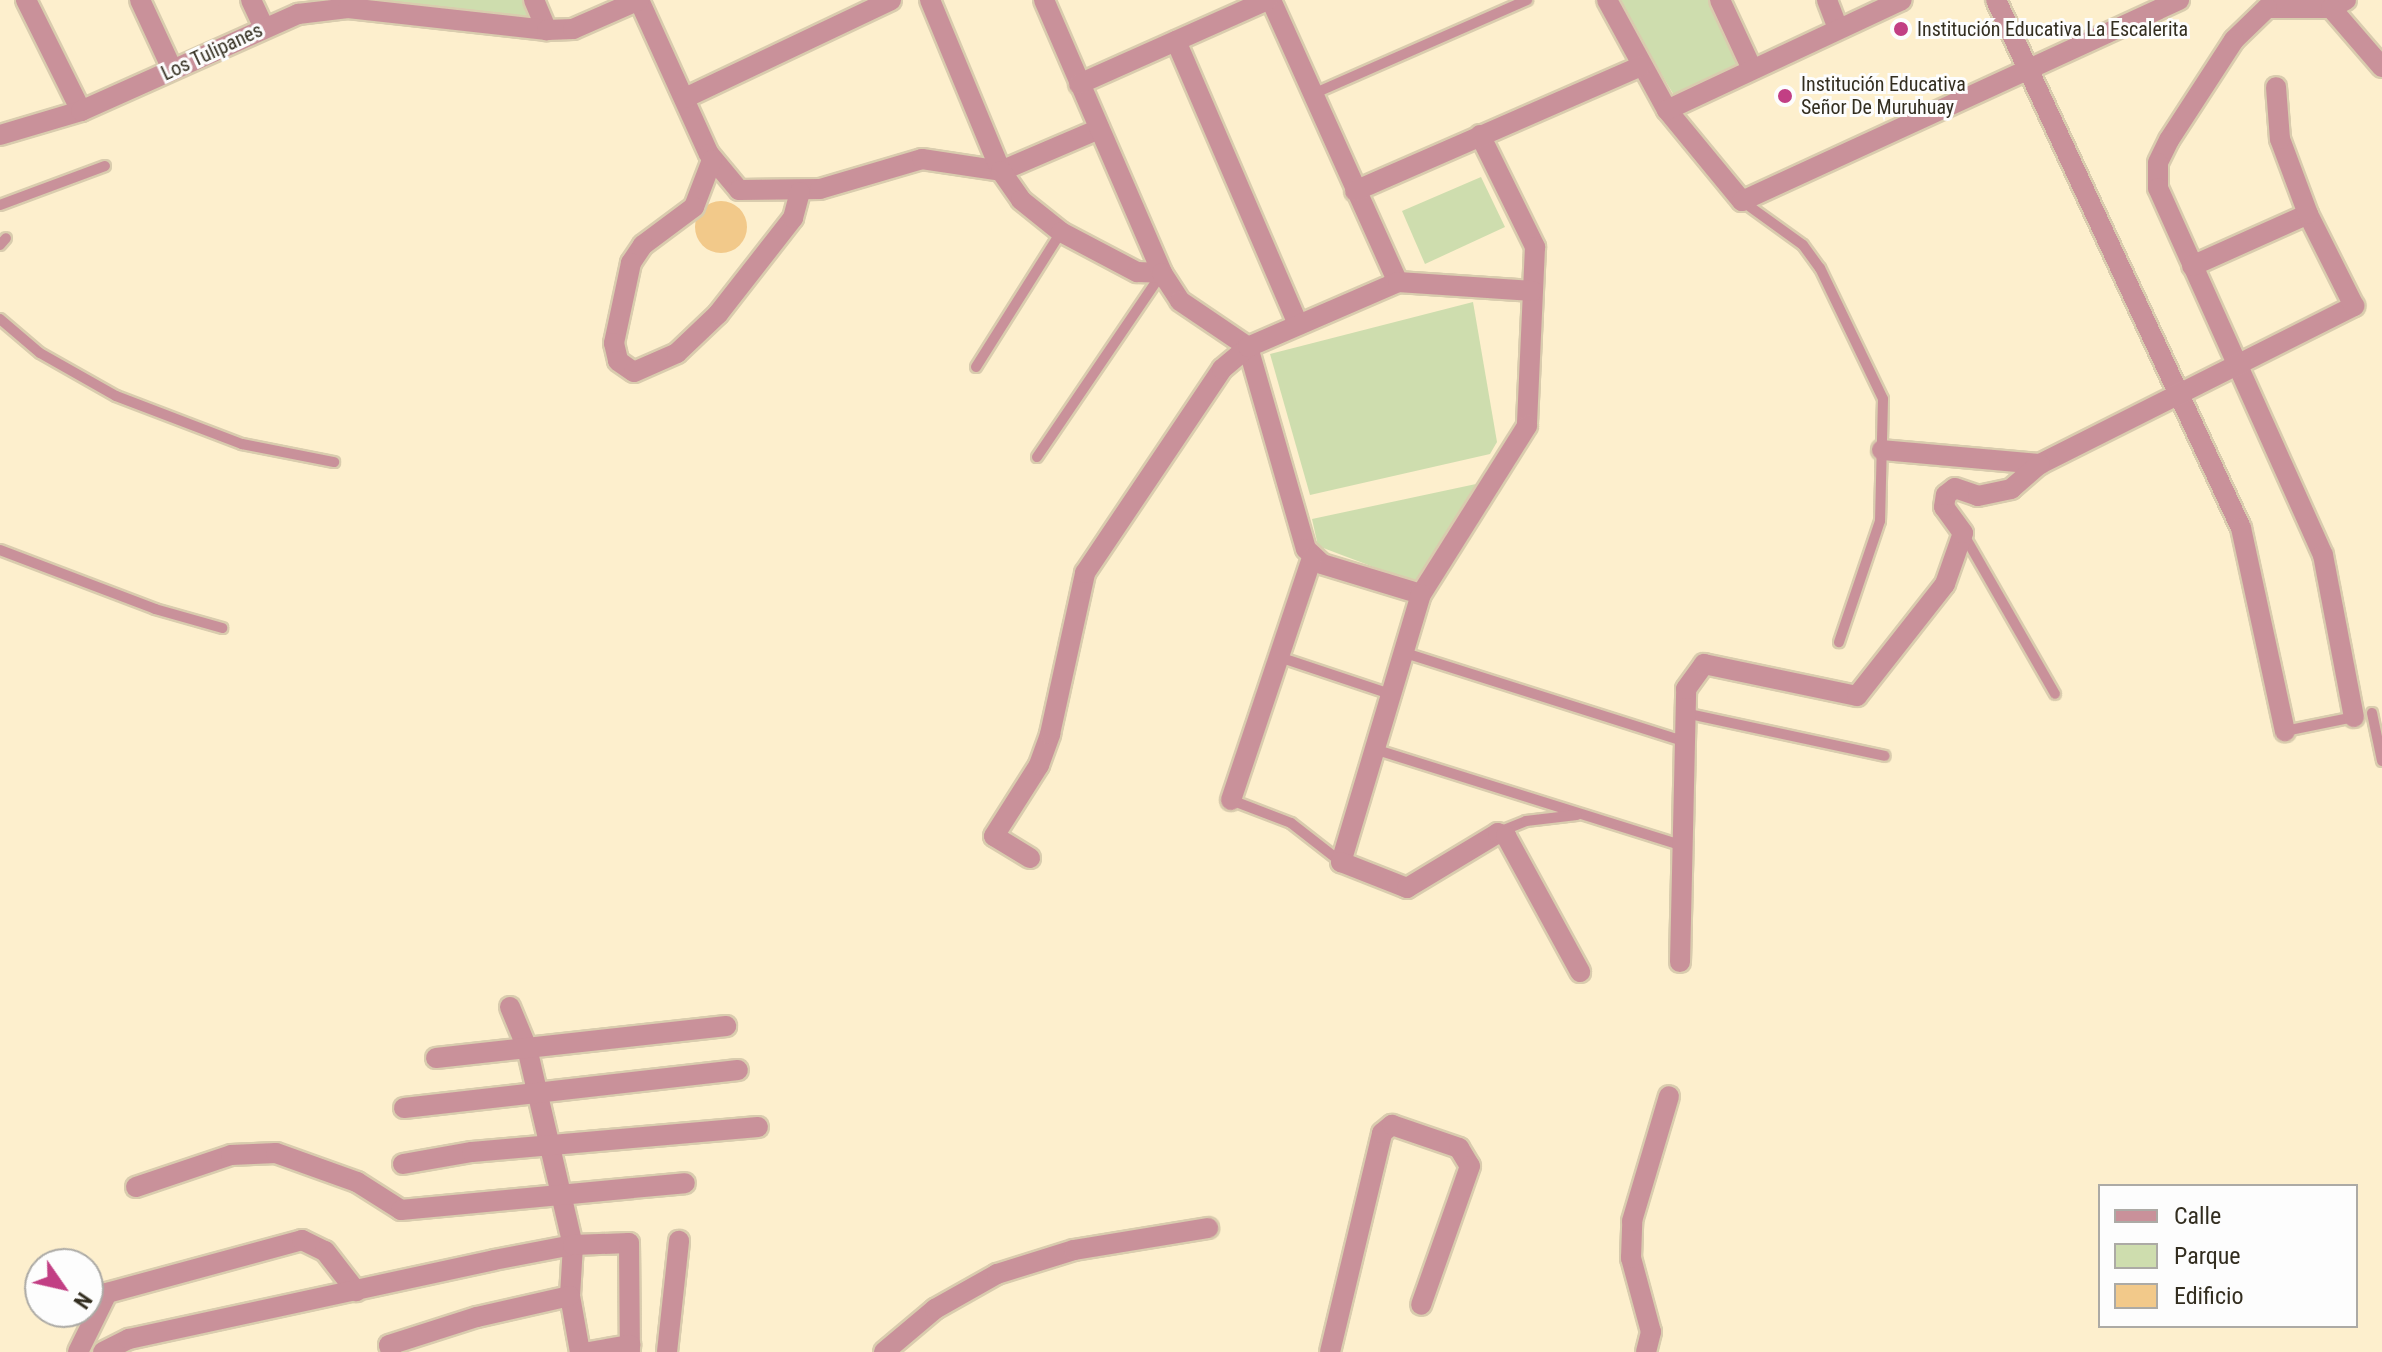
<!DOCTYPE html>
<html>
<head>
<meta charset="utf-8">
<style>
  body { margin:0 }
  #map { position:relative; width:2382px; height:1352px; overflow:hidden; background:#fdefcd; font-family:"Roboto Condensed",sans-serif }
  div>[style] { position:absolute }
  .green>* { inset:0; background:#ceddae }
  .building>* { inset:0; background:#f2c98a }
  .round { border-radius:50% }
  .roads { filter:drop-shadow(2px 0 #d9ccae) drop-shadow(-2px 0 #d9ccae) drop-shadow(0 2px #d9ccae) drop-shadow(0 -2px #d9ccae) }
  .lane>* { height:10px; margin:-5px; padding:0 5px; transform-origin:5px; border-radius:5px; background:#c9919a }
  .street>* { height:20px; margin:-10px; padding:0 10px; transform-origin:10px; border-radius:10px; background:#c9919a }
  .dots>* { width:22px; height:22px; translate:-50% -50%; box-sizing:border-box; border:4px solid #fdfdfd; border-radius:50% }
  span { translate:-50% -50%; white-space:nowrap; text-align:center; line-height:1.15; -webkit-text-stroke:6px #fdfdfd; paint-order:stroke }
  .poi-label { font-size:20px; color:#332e20 }
  .left { translate:0 -50%; text-align:left }
  .street-label { font-size:20px; color:#332e20 }
  .legend { position:absolute; left:2098px; top:1184px; width:260px; height:144px; box-sizing:border-box; background:#fdfdfd; border:2px solid #acaaa5; margin:0; padding:10px 14px; list-style:none; font-size:24px; color:#332e20 }
  .legend li { display:flex; align-items:center; gap:16px; height:40px }
  .legend b { width:40px; border:2px solid #acaaa5 }
  .north { position:absolute; left:24px; top:1248px; width:80px; height:80px; box-sizing:border-box; background:#fdfdfd; border:2px solid #acaaa5; border-radius:50%; rotate:124deg; font-size:22px; font-weight:700; line-height:32px; text-align:center; color:#332e20 }
  .north::after { content:''; display:block; margin:auto; width:28px; height:36px; background:#c23f84; clip-path:polygon(50% 0,100% 100%,50% 72%,0 100%) }
</style>
</head>
<body>
<div id="map">
  <div class="green">
    <i style="clip-path:polygon(387px 0,529px 0,538px 21px,373px 6px)"></i>
    <i style="clip-path:polygon(1617px 0,1711px 0,1743px 70px,1678px 102px)"></i>
    <i style="clip-path:polygon(1481px 177px,1505px 227px,1425px 264px,1402px 211px)"></i>
    <i style="clip-path:polygon(1473px 302px,1497px 442px,1490px 454px,1310px 495px,1270px 354px)"></i>
    <i style="clip-path:polygon(1476px 484px,1421px 585px,1318px 546px,1312px 519px)"></i>
  </div>
  <div class="building">
    <i class="round" style="left:695px;top:201px;width:52px;height:52px"></i>
  </div>
  <div class="roads">
    <div class="lane">
      <i style="left:1313px;top:94px;width:234px;rotate:-23.7deg"></i>
      <i style="left:1742px;top:201px;width:75px;rotate:35.8deg"></i>
      <i style="left:1803px;top:245px;width:29px;rotate:54deg"></i>
      <i style="left:1820px;top:268px;width:145px;rotate:64.3deg"></i>
      <i style="left:1883px;top:399px;width:122px;rotate:91.4deg"></i>
      <i style="left:1880px;top:521px;width:128px;rotate:108.7deg"></i>
      <i style="left:0;top:205px;width:112px;rotate:-20.4deg"></i>
      <i style="left:0;top:245px;width:9px;rotate:-49deg"></i>
      <i style="left:0;top:319px;width:52px;rotate:40.4deg"></i>
      <i style="left:40px;top:353px;width:87px;rotate:29.5deg"></i>
      <i style="left:116px;top:396px;width:135px;rotate:20.9deg"></i>
      <i style="left:242px;top:444px;width:94px;rotate:11.1deg"></i>
      <i style="left:976px;top:367px;width:160px;rotate:-57.8deg"></i>
      <i style="left:1037px;top:457px;width:222px;rotate:-55.8deg"></i>
      <i style="left:1964px;top:535px;width:183px;rotate:60.2deg"></i>
      <i style="left:0;top:550px;width:166px;rotate:20.8deg"></i>
      <i style="left:155px;top:609px;width:70px;rotate:15.8deg"></i>
      <i style="left:1402px;top:652px;width:298px;rotate:17.6deg"></i>
      <i style="left:1282px;top:658px;width:114px;rotate:18.4deg"></i>
      <i style="left:2372px;top:713px;width:49px;rotate:78.2deg"></i>
      <i style="left:1689px;top:714px;width:200px;rotate:12.1deg"></i>
      <i style="left:2285px;top:731px;width:70px;rotate:-11.5deg"></i>
      <i style="left:1374px;top:749px;width:324px;rotate:17.4deg"></i>
      <i style="left:1231px;top:800px;width:64px;rotate:21deg"></i>
      <i style="left:1291px;top:823px;width:63px;rotate:38deg"></i>
      <i style="left:1499px;top:832px;width:29px;rotate:-22deg"></i>
      <i style="left:1526px;top:821px;width:51px;rotate:-6.7deg"></i>
    </div>
    <div class="street">
      <i style="left:26px;top:0;width:124px;rotate:63.6deg"></i>
      <i style="left:140px;top:0;width:76px;rotate:65.1deg"></i>
      <i style="left:251px;top:0;width:31px;rotate:65deg"></i>
      <i style="left:534px;top:0;width:33px;rotate:67deg"></i>
      <i style="left:639px;top:0;width:169px;rotate:65.6deg"></i>
      <i style="left:709px;top:154px;width:47px;rotate:50.2deg"></i>
      <i style="left:739px;top:190px;width:81px;rotate:-0.7deg"></i>
      <i style="left:820px;top:189px;width:106px;rotate:-16.4deg"></i>
      <i style="left:922px;top:159px;width:80px;rotate:8.6deg"></i>
      <i style="left:1001px;top:171px;width:107px;rotate:-23.2deg"></i>
      <i style="left:930px;top:0;width:185px;rotate:67.5deg"></i>
      <i style="left:1001px;top:171px;width:35px;rotate:55deg"></i>
      <i style="left:1021px;top:200px;width:51px;rotate:38.7deg"></i>
      <i style="left:1061px;top:232px;width:86px;rotate:27.8deg"></i>
      <i style="left:1137px;top:272px;width:25px;rotate:2deg"></i>
      <i style="left:1044px;top:0;width:297px;rotate:66.6deg"></i>
      <i style="left:1162px;top:273px;width:33px;rotate:57deg"></i>
      <i style="left:1180px;top:301px;width:82px;rotate:34.1deg"></i>
      <i style="left:1248px;top:347px;width:210px;rotate:74deg"></i>
      <i style="left:1306px;top:549px;width:22px;rotate:43deg"></i>
      <i style="left:1322px;top:564px;width:103px;rotate:16.9deg"></i>
      <i style="left:1271px;top:0;width:309px;rotate:65.8deg"></i>
      <i style="left:1607px;top:0;width:125px;rotate:61.4deg"></i>
      <i style="left:1667px;top:110px;width:118px;rotate:50.5deg"></i>
      <i style="left:1742px;top:201px;width:481px;rotate:-24.7deg"></i>
      <i style="left:1720px;top:0;width:76px;rotate:65.1deg"></i>
      <i style="left:1827px;top:0;width:30px;rotate:69deg"></i>
      <i style="left:1996px;top:0;width:582px;rotate:65.11deg"></i>
      <i style="left:2241px;top:528px;width:208px;rotate:77.8deg"></i>
      <i style="left:2346px;top:0;width:17px;rotate:152deg"></i>
      <i style="left:2331px;top:8px;width:64px;rotate:180deg"></i>
      <i style="left:2267px;top:8px;width:46px;rotate:135.9deg"></i>
      <i style="left:2234px;top:40px;width:119px;rotate:123deg"></i>
      <i style="left:2169px;top:140px;width:25px;rotate:116deg"></i>
      <i style="left:2158px;top:163px;width:25px;rotate:90deg"></i>
      <i style="left:2158px;top:188px;width:402px;rotate:65.8deg"></i>
      <i style="left:2323px;top:555px;width:165px;rotate:79.2deg"></i>
      <i style="left:2331px;top:8px;width:78px;rotate:49.2deg"></i>
      <i style="left:1176px;top:41px;width:308px;rotate:66.7deg"></i>
      <i style="left:1079px;top:84px;width:207px;rotate:-24deg"></i>
      <i style="left:685px;top:98px;width:228px;rotate:-25.4deg"></i>
      <i style="left:1667px;top:110px;width:259px;rotate:-25.1deg"></i>
      <i style="left:0;top:135px;width:84px;rotate:-16.5deg"></i>
      <i style="left:81px;top:111px;width:238px;rotate:-24.1deg"></i>
      <i style="left:298px;top:14px;width:50px;rotate:-6.8deg"></i>
      <i style="left:348px;top:8px;width:200px;rotate:6.3deg"></i>
      <i style="left:547px;top:30px;width:26px;rotate:-2deg"></i>
      <i style="left:573px;top:29px;width:72px;rotate:-23.7deg"></i>
      <i style="left:1480px;top:135px;width:125px;rotate:63.8deg"></i>
      <i style="left:1535px;top:247px;width:179px;rotate:92.6deg"></i>
      <i style="left:1527px;top:426px;width:199px;rotate:122.2deg"></i>
      <i style="left:1421px;top:594px;width:280px;rotate:106.6deg"></i>
      <i style="left:1341px;top:862px;width:71px;rotate:21.5deg"></i>
      <i style="left:1407px;top:888px;width:106px;rotate:-31.1deg"></i>
      <i style="left:1498px;top:833px;width:9px;rotate:21deg"></i>
      <i style="left:1506px;top:836px;width:155px;rotate:61.4deg"></i>
      <i style="left:712px;top:160px;width:50px;rotate:111deg"></i>
      <i style="left:694px;top:207px;width:64px;rotate:143.3deg"></i>
      <i style="left:643px;top:245px;width:22px;rotate:124deg"></i>
      <i style="left:631px;top:263px;width:82px;rotate:102deg"></i>
      <i style="left:614px;top:343px;width:18px;rotate:77deg"></i>
      <i style="left:618px;top:361px;width:19px;rotate:35deg"></i>
      <i style="left:634px;top:372px;width:47px;rotate:-23.8deg"></i>
      <i style="left:677px;top:353px;width:57px;rotate:-43.6deg"></i>
      <i style="left:718px;top:314px;width:122px;rotate:-52deg"></i>
      <i style="left:793px;top:218px;width:27px;rotate:-75deg"></i>
      <i style="left:1355px;top:191px;width:312px;rotate:-23.6deg"></i>
      <i style="left:2192px;top:266px;width:127px;rotate:-24.1deg"></i>
      <i style="left:1882px;top:450px;width:159px;rotate:5.1deg"></i>
      <i style="left:2040px;top:464px;width:352px;rotate:-26.7deg"></i>
      <i style="left:2354px;top:306px;width:103px;rotate:-116.6deg"></i>
      <i style="left:2308px;top:214px;width:80px;rotate:-110.5deg"></i>
      <i style="left:2280px;top:139px;width:52px;rotate:-94.4deg"></i>
      <i style="left:1231px;top:800px;width:255px;rotate:-71.5deg"></i>
      <i style="left:1030px;top:858px;width:42px;rotate:-148.6deg"></i>
      <i style="left:994px;top:836px;width:84px;rotate:-57.6deg"></i>
      <i style="left:1039px;top:765px;width:33px;rotate:-70deg"></i>
      <i style="left:1050px;top:734px;width:165px;rotate:-77.7deg"></i>
      <i style="left:1085px;top:573px;width:246px;rotate:-56.1deg"></i>
      <i style="left:1222px;top:369px;width:34px;rotate:-40deg"></i>
      <i style="left:1248px;top:347px;width:163px;rotate:-23.4deg"></i>
      <i style="left:1398px;top:282px;width:135px;rotate:3.8deg"></i>
      <i style="left:1680px;top:962px;width:273px;rotate:-88.7deg"></i>
      <i style="left:1686px;top:689px;width:31px;rotate:-54deg"></i>
      <i style="left:1704px;top:664px;width:156px;rotate:11.8deg"></i>
      <i style="left:1857px;top:696px;width:142px;rotate:-51.8deg"></i>
      <i style="left:1945px;top:584px;width:54px;rotate:-70.6deg"></i>
      <i style="left:1963px;top:533px;width:32px;rotate:-126deg"></i>
      <i style="left:1944px;top:507px;width:12px;rotate:-81deg"></i>
      <i style="left:1946px;top:495px;width:11px;rotate:-38deg"></i>
      <i style="left:1955px;top:488px;width:24px;rotate:19deg"></i>
      <i style="left:1978px;top:496px;width:34px;rotate:-12deg"></i>
      <i style="left:2011px;top:489px;width:38px;rotate:-41deg"></i>
      <i style="left:510px;top:1007px;width:44px;rotate:67.5deg"></i>
      <i style="left:527px;top:1048px;width:202px;rotate:76.9deg"></i>
      <i style="left:573px;top:1245px;width:51px;rotate:93.4deg"></i>
      <i style="left:570px;top:1296px;width:57px;rotate:79.9deg"></i>
      <i style="left:436px;top:1058px;width:292px;rotate:-6.3deg"></i>
      <i style="left:404px;top:1108px;width:336px;rotate:-6.5deg"></i>
      <i style="left:403px;top:1164px;width:70px;rotate:-9.9deg"></i>
      <i style="left:472px;top:1152px;width:287px;rotate:-5deg"></i>
      <i style="left:136px;top:1187px;width:100px;rotate:-18.6deg"></i>
      <i style="left:231px;top:1155px;width:45px;rotate:-2.5deg"></i>
      <i style="left:276px;top:1153px;width:86px;rotate:19.7deg"></i>
      <i style="left:357px;top:1182px;width:52px;rotate:32.5deg"></i>
      <i style="left:401px;top:1210px;width:285px;rotate:-5.4deg"></i>
      <i style="left:78px;top:1352px;width:66px;rotate:-63.8deg"></i>
      <i style="left:107px;top:1293px;width:202px;rotate:-15.2deg"></i>
      <i style="left:302px;top:1240px;width:25px;rotate:26deg"></i>
      <i style="left:325px;top:1251px;width:51px;rotate:52.2deg"></i>
      <i style="left:103px;top:1352px;width:29px;rotate:-27deg"></i>
      <i style="left:129px;top:1339px;width:373px;rotate:-12.2deg"></i>
      <i style="left:494px;top:1260px;width:80px;rotate:-10.8deg"></i>
      <i style="left:573px;top:1245px;width:56px;rotate:-2deg"></i>
      <i style="left:629px;top:1243px;width:109px;rotate:89.5deg"></i>
      <i style="left:391px;top:1352px;width:7px;rotate:-106deg"></i>
      <i style="left:389px;top:1345px;width:92px;rotate:-17.7deg"></i>
      <i style="left:477px;top:1317px;width:95px;rotate:-12.7deg"></i>
      <i style="left:589px;top:1352px;width:42px;rotate:-9.7deg"></i>
      <i style="left:667px;top:1352px;width:112px;rotate:-83.8deg"></i>
      <i style="left:884px;top:1352px;width:67px;rotate:-40.1deg"></i>
      <i style="left:935px;top:1309px;width:71px;rotate:-29.4deg"></i>
      <i style="left:997px;top:1274px;width:81px;rotate:-17.3deg"></i>
      <i style="left:1074px;top:1250px;width:136px;rotate:-9.3deg"></i>
      <i style="left:1330px;top:1352px;width:225px;rotate:-76.6deg"></i>
      <i style="left:1382px;top:1133px;width:13px;rotate:-39deg"></i>
      <i style="left:1392px;top:1125px;width:71px;rotate:18.9deg"></i>
      <i style="left:1459px;top:1148px;width:21px;rotate:59deg"></i>
      <i style="left:1470px;top:1166px;width:147px;rotate:109.4deg"></i>
      <i style="left:1646px;top:1352px;width:21px;rotate:-76deg"></i>
      <i style="left:1651px;top:1332px;width:77px;rotate:-105.1deg"></i>
      <i style="left:1631px;top:1258px;width:37px;rotate:-88deg"></i>
      <i style="left:1632px;top:1221px;width:130px;rotate:-73.5deg"></i>
    </div>
  </div>
  <div class="dots">
    <i style="left:1901px;top:29px;background:#c23f84"></i>
    <i style="left:1785px;top:96px;background:#c23f84"></i>
  </div>
  <div class="poi-label">
    <span class="left" style="left:1917px;top:29px">Institución Educativa La Escalerita</span>
    <span class="left" style="left:1801px;top:96px">Institución Educativa<br>Señor De Muruhuay</span>
  </div>
  <div class="street-label">
    <span style="left:212px;top:52px;rotate:-25deg">Los Tulipanes</span>
  </div>
  <ul class="legend">
  <li><b style="height:10px;background:#c9919a"></b>Calle</li>
  <li><b style="height:22px;background:#ceddae"></b>Parque</li>
  <li><b style="height:22px;background:#f2c98a"></b>Edificio</li>
  </ul>
  <div class="north">N</div>
</div>
</body>
</html>
